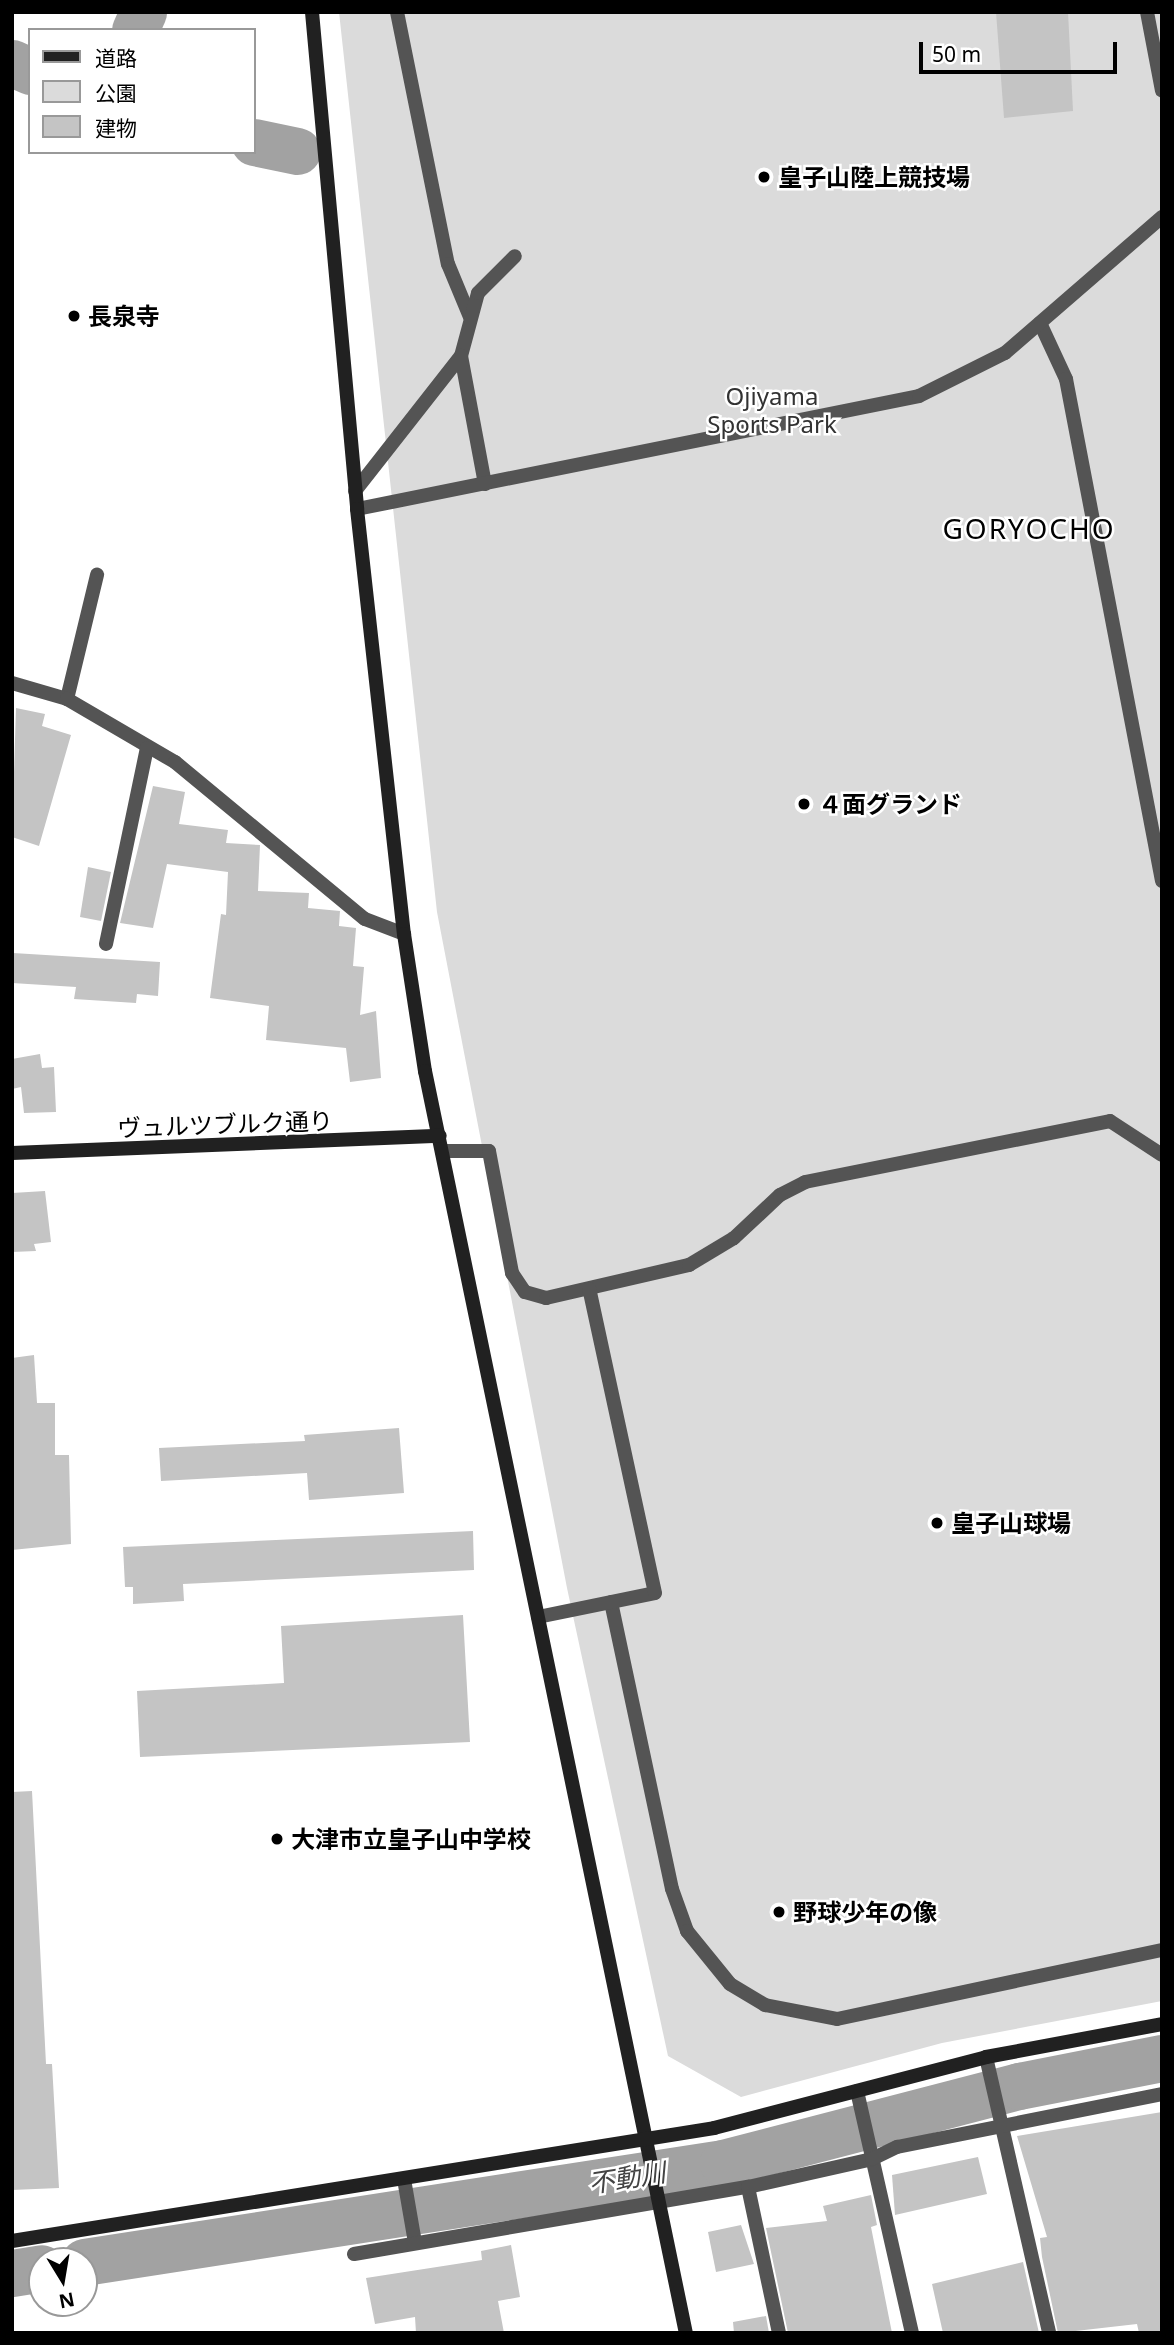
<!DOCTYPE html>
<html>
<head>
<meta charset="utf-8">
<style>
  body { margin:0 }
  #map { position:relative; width:1174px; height:2345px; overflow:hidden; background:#fff; font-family:"Noto Sans","Noto Sans JP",sans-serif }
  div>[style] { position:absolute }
  .green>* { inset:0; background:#dbdbdb }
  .river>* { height:47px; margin:-23.5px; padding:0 23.5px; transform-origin:23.5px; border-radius:23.5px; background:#a2a2a2 }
  .building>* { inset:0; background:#c4c4c4 }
  .lane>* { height:14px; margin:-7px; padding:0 7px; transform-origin:7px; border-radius:7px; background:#545454 }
  .street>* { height:14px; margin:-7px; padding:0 7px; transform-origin:7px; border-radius:7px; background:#545454 }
  .secondary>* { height:14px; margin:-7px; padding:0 7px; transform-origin:7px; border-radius:7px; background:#212121 }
  .dots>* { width:19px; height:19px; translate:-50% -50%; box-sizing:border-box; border:4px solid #fff; border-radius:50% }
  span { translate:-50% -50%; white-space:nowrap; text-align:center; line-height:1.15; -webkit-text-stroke:5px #fff; paint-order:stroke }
  .poi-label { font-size:24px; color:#000; font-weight:700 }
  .left { translate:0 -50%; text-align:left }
  .park-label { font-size:24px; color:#323232 }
  .street-label { font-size:24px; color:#000 }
  .water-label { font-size:26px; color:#434343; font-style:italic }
  .quarter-label { font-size:28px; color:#000; letter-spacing:2px }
  .frame { position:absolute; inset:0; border:14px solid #000; pointer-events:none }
  .legend { position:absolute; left:28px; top:28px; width:228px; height:126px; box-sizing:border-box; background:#fff; border:2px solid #999; margin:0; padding:9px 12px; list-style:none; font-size:21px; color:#000 }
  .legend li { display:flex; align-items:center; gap:14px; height:35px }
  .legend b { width:35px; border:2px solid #999 }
  .north { position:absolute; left:28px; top:2247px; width:70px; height:70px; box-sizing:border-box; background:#fff; border:2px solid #999; border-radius:50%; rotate:169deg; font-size:19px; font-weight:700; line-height:28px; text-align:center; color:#000 }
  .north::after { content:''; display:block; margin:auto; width:24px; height:32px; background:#000; clip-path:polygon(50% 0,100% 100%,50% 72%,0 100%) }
  .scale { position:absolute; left:919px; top:42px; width:198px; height:32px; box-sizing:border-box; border:4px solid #000; border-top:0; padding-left:9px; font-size:21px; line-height:24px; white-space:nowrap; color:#000; -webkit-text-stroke:5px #fff; paint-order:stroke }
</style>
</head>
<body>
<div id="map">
  <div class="green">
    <i style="clip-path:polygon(339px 12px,1162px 12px,1162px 2001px,942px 2043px,741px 2097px,668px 2056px,567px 1588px,437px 912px)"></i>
  </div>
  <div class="river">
    <i style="left:135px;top:30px;width:20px;rotate:-66deg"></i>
    <i style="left:12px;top:63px;width:20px;rotate:24deg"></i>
    <i style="left:254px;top:142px;width:44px;rotate:11.8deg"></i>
    <i style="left:84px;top:2262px;width:647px;rotate:-8.81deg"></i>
    <i style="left:723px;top:2163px;width:306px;rotate:-14.6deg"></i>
    <i style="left:1019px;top:2086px;width:146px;rotate:-11.1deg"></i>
    <i style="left:12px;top:2273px;width:30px;rotate:-9deg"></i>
  </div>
  <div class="building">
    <i style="clip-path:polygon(996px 12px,1068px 12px,1073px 111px,1004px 118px)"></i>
    <i style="clip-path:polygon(16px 708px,45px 714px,42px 726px,71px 735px,39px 846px,12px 837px)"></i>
    <i style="clip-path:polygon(153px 786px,185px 792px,179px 824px,228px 830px,226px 843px,260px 845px,258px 891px,309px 893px,308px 908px,340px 911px,339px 926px,356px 928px,353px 966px,364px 967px,360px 1015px,376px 1011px,381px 1078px,350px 1082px,346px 1048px,266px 1040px,269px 1006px,210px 998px,221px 914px,226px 915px,228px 872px,167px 864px,153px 928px,120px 923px)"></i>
    <i style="clip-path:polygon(88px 867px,111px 872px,101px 921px,80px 917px)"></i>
    <i style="clip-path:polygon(13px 953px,160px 962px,158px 996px,137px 994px,136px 1003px,74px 999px,76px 987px,12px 983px)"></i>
    <i style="clip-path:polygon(40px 1054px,42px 1068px,54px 1067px,56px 1112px,24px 1113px,21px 1087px,12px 1089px,12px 1059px)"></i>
    <i style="clip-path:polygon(45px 1191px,51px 1242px,34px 1244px,36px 1251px,12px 1252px,12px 1193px)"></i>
    <i style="clip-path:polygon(34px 1355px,37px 1403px,55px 1403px,55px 1455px,69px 1455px,71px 1544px,12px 1550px,12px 1358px)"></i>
    <i style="clip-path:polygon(399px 1428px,404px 1493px,309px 1500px,307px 1473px,161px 1481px,159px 1448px,305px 1441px,304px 1435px)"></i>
    <i style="clip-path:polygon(473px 1531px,474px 1570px,183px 1584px,184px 1601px,133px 1604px,133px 1587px,125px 1587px,123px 1547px)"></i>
    <i style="clip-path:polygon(463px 1615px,470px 1742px,140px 1757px,137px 1691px,284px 1683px,281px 1626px)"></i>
    <i style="clip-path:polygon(32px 1791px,46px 2064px,52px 2064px,59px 2188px,12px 2190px,12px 1792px)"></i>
    <i style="clip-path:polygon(1162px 2112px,1162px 2333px,1139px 2333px,1137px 2324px,1058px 2333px,1042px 2257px,1040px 2238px,1047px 2237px,1017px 2136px)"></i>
    <i style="clip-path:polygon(978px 2157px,987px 2194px,895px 2215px,892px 2175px)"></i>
    <i style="clip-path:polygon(871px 2195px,877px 2225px,871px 2227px,892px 2333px,788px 2333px,766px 2228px,827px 2221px,823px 2206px)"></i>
    <i style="clip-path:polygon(741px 2225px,754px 2264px,716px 2272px,708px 2232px)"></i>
    <i style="clip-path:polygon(511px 2245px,520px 2297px,498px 2301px,504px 2333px,416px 2333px,415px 2317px,375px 2324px,366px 2278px,482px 2260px,481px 2251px)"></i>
    <i style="clip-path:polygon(1023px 2262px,1039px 2333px,943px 2333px,932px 2284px)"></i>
    <i style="clip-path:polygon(766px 2316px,769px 2333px,734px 2333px,733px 2322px)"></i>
  </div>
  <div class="lane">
    <i style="left:397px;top:12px;width:257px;rotate:78.6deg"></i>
    <i style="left:448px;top:264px;width:57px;rotate:67.5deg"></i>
    <i style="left:1147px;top:12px;width:80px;rotate:79.2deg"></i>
    <i style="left:1040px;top:323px;width:62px;rotate:65.1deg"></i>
    <i style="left:1066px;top:379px;width:511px;rotate:79.17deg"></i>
    <i style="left:485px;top:484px;width:130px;rotate:-100.6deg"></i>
    <i style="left:461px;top:356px;width:65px;rotate:-74.9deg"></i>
    <i style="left:478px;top:293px;width:52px;rotate:-45deg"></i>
    <i style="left:355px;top:491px;width:172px;rotate:-51.9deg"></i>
    <i style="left:357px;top:509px;width:573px;rotate:-11.37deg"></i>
    <i style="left:919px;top:396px;width:96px;rotate:-26.6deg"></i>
    <i style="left:1005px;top:353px;width:208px;rotate:-40.9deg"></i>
    <i style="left:67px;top:699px;width:128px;rotate:-76.4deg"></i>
    <i style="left:442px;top:1151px;width:47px"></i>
    <i style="left:489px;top:1151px;width:124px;rotate:79.3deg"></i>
    <i style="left:512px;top:1273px;width:23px;rotate:56deg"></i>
    <i style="left:525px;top:1292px;width:22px;rotate:16deg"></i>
    <i style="left:546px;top:1298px;width:147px;rotate:-13deg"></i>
    <i style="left:689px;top:1265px;width:52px;rotate:-31deg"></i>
    <i style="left:734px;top:1238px;width:63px;rotate:-43.1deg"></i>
    <i style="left:780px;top:1195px;width:28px;rotate:-27deg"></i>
    <i style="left:805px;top:1182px;width:311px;rotate:-11.3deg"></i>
    <i style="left:1110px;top:1121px;width:62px;rotate:33.2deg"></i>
    <i style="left:611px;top:1602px;width:293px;rotate:78deg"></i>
    <i style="left:672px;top:1889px;width:45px;rotate:70.3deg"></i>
    <i style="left:687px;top:1931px;width:68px;rotate:50.9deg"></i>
    <i style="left:730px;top:1984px;width:41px;rotate:31deg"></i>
    <i style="left:765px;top:2005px;width:73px;rotate:11deg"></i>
    <i style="left:837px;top:2019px;width:332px;rotate:-12deg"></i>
    <i style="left:538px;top:1617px;width:119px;rotate:-11.6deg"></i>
    <i style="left:655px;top:1593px;width:311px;rotate:-102.2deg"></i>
  </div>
  <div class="street">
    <i style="left:12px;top:683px;width:57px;rotate:16.2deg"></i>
    <i style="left:67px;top:699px;width:125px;rotate:30.3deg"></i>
    <i style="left:175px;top:762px;width:246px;rotate:39.6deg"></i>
    <i style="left:365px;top:919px;width:42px;rotate:21deg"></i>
    <i style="left:106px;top:944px;width:200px;rotate:-78.2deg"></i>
    <i style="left:986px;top:2057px;width:283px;rotate:77.1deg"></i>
    <i style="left:857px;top:2091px;width:248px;rotate:77.2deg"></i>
    <i style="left:404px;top:2179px;width:65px;rotate:80.2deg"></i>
    <i style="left:354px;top:2254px;width:400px;rotate:-9.7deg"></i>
    <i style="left:779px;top:2333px;width:149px;rotate:-102deg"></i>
    <i style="left:748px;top:2187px;width:127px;rotate:-12.7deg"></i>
    <i style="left:872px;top:2159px;width:28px;rotate:-26deg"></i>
    <i style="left:897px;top:2147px;width:270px;rotate:-11.3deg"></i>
  </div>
  <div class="secondary">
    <i style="left:312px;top:12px;width:499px;rotate:84.8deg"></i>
    <i style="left:357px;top:509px;width:428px;rotate:83.7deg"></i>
    <i style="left:404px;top:934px;width:139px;rotate:81.3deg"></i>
    <i style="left:425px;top:1071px;width:1289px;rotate:78.32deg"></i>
    <i style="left:12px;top:1153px;width:428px;rotate:-2.3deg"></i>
    <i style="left:12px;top:2241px;width:711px;rotate:-9.14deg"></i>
    <i style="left:714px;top:2128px;width:281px;rotate:-14.6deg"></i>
    <i style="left:986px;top:2057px;width:179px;rotate:-10.6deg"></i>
  </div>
  <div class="dots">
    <i style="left:764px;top:177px;background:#000"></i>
    <i style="left:74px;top:316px;background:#000"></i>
    <i style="left:804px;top:804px;background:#000"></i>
    <i style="left:937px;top:1523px;background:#000"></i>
    <i style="left:277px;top:1839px;background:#000"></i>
    <i style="left:779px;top:1912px;background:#000"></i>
  </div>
  <div class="poi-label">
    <span class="left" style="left:778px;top:177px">皇子山陸上競技場</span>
    <span class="left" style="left:88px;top:316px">長泉寺</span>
    <span class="left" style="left:818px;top:804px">４面グランド</span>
    <span class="left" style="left:951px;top:1523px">皇子山球場</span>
    <span class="left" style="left:291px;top:1839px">大津市立皇子山中学校</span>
    <span class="left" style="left:793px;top:1912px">野球少年の像</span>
  </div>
  <div class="park-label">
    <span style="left:772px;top:410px">Ojiyama<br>Sports Park</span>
  </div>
  <div class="street-label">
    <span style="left:225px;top:1124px;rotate:-2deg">ヴュルツブルク通り</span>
  </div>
  <div class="water-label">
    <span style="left:627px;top:2178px;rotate:-9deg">不動川</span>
  </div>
  <div class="quarter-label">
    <span style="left:1029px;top:528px">GORYOCHO</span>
  </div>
  <div class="frame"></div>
  <ul class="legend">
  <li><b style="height:9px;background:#212121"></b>道路</li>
  <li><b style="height:19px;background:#dbdbdb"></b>公園</li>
  <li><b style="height:19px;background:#c4c4c4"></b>建物</li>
  </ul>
  <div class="north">N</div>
  <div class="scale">50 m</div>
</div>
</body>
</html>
